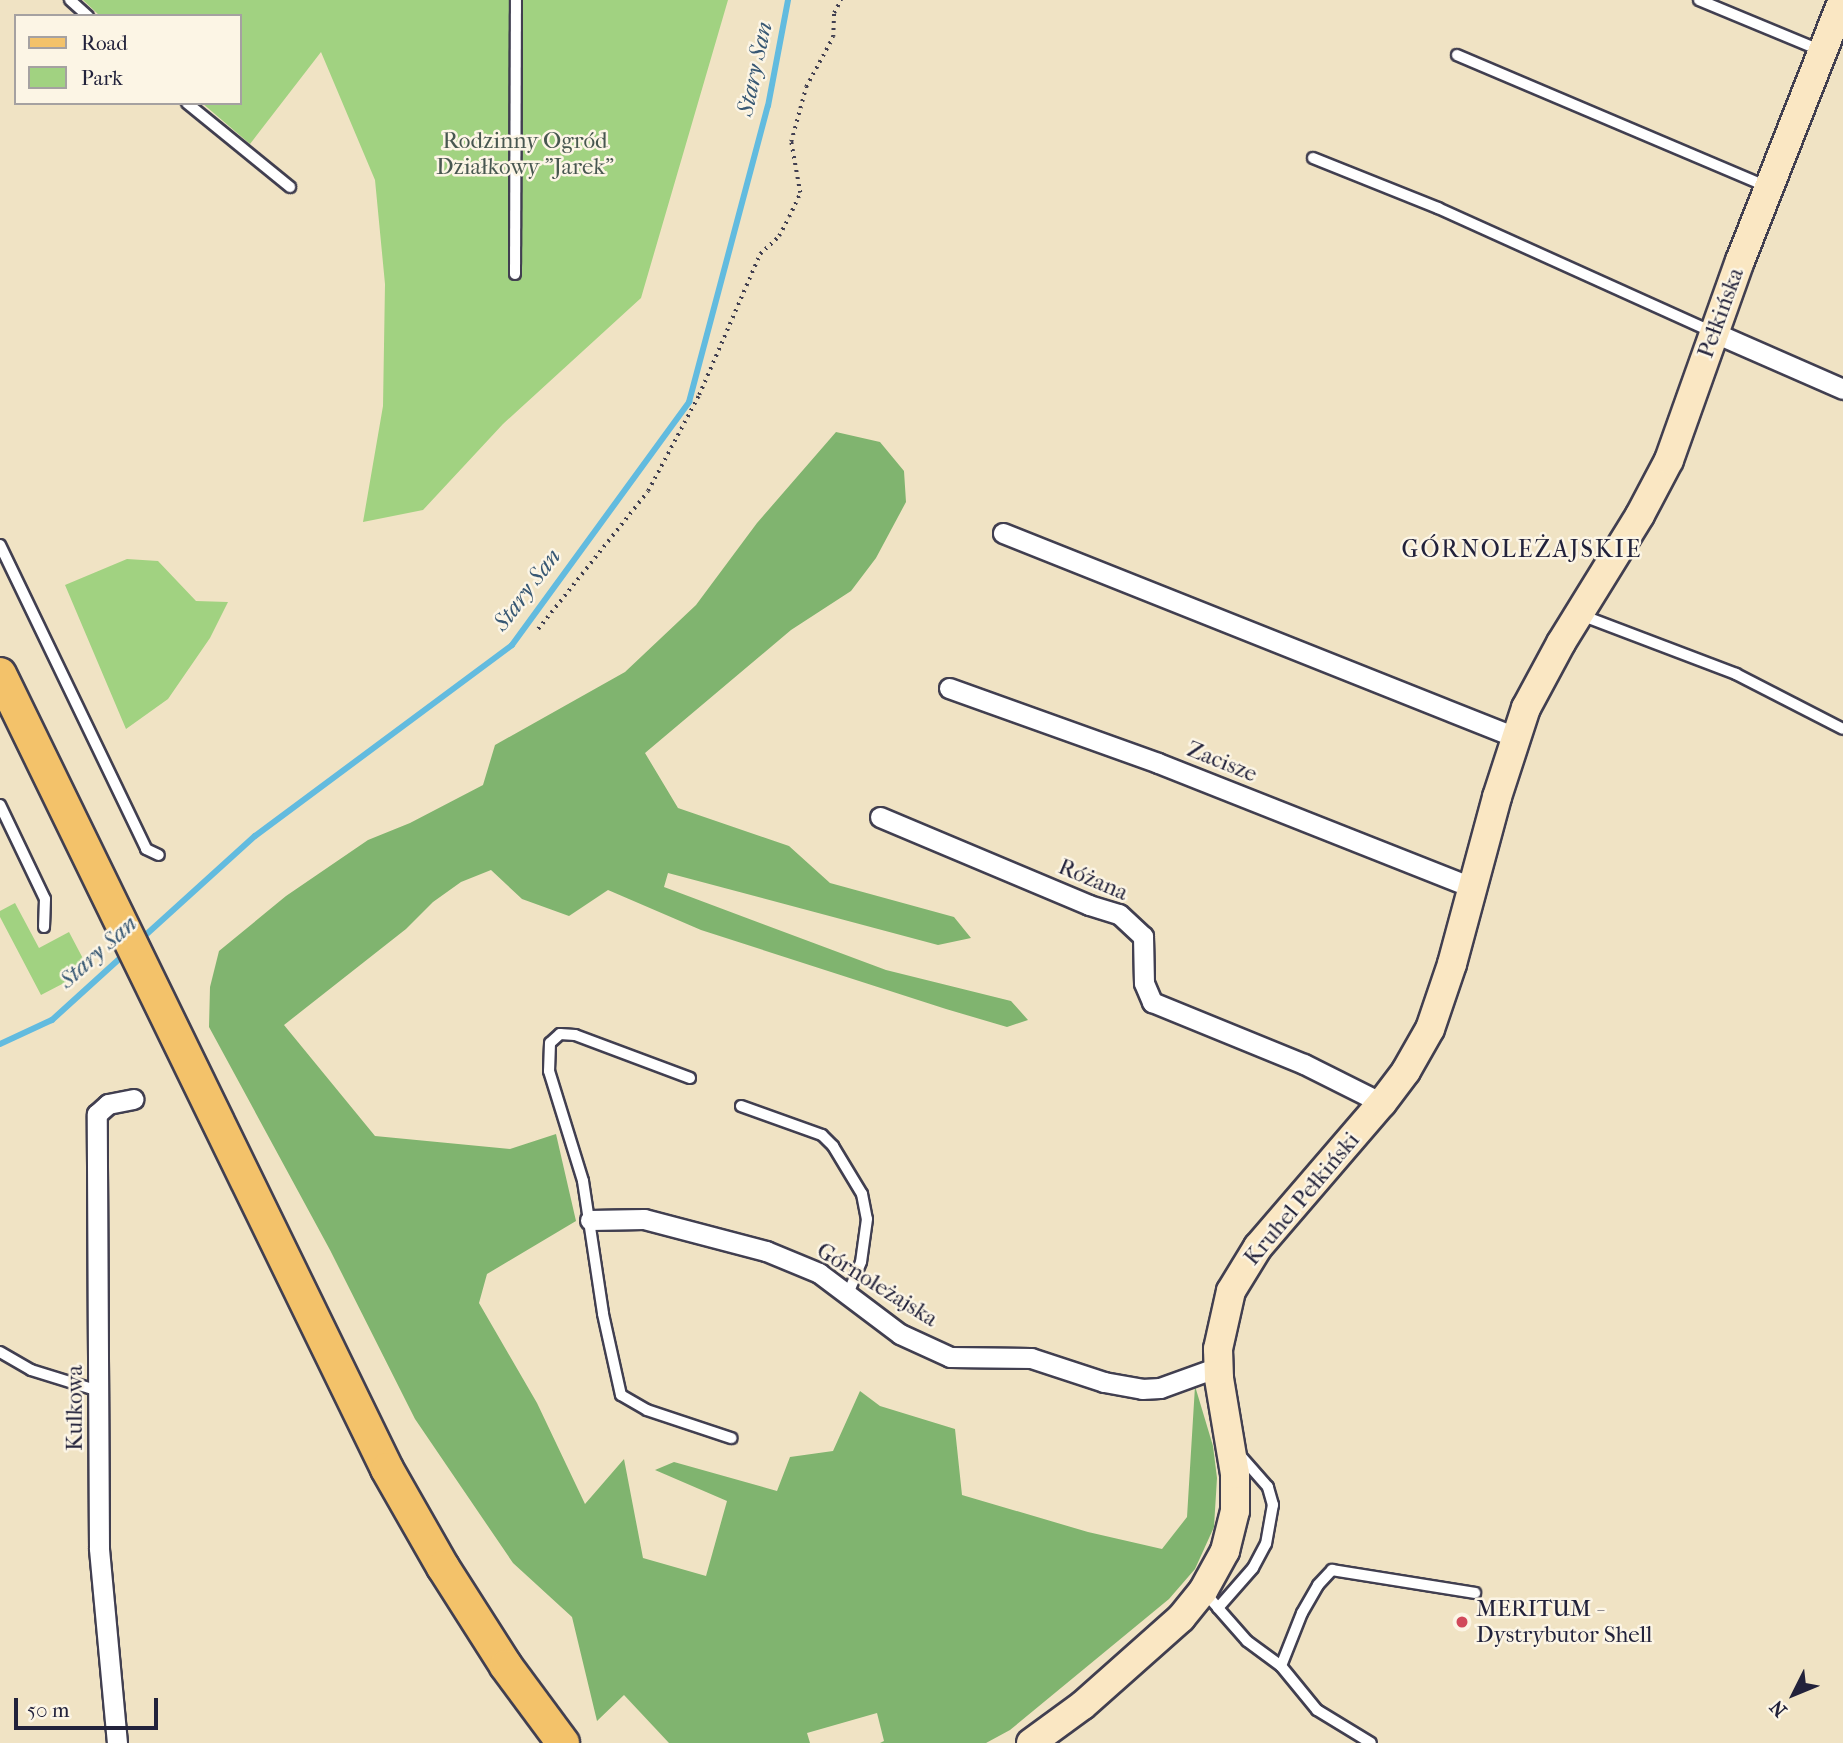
<!DOCTYPE html>
<html>
<head>
<meta charset="utf-8">
<style>
  body { margin:0 }
  #map { position:relative; width:1843px; height:1743px; overflow:hidden; background:#f0e3c4; font-family:"IM FELL French Canon",serif }
  div>[style] { position:absolute }
  .green>* { inset:0; background:#a1d281 }
  .forest>* { inset:0; background:#80b46f }
  .stream>* { height:6px; margin:-3px; padding:0 3px; transform-origin:3px; border-radius:3px; background:#62bbdf }
  .path>* { height:3.5px; margin-top:-1.75px; transform-origin:0; background:repeating-linear-gradient(90deg,#413f50 0 2px,transparent 0 7px) }
  .roads { filter:drop-shadow(2px 0 #413f50) drop-shadow(-2px 0 #413f50) drop-shadow(0 2px #413f50) drop-shadow(0 -2px #413f50) }
  .lane>* { height:10px; margin:-5px; padding:0 5px; transform-origin:5px; border-radius:5px; background:#fff }
  .street>* { height:19px; margin:-9.5px; padding:0 9.5px; transform-origin:9.5px; border-radius:9.5px; background:#fff }
  .secondary>* { height:28px; margin:-14px; padding:0 14px; transform-origin:14px; border-radius:14px; background:#fae7c3 }
  .primary>* { height:32px; margin:-16px; padding:0 16px; transform-origin:16px; border-radius:16px; background:#f3c26a }
  .dots>* { width:19px; height:19px; translate:-50% -50%; box-sizing:border-box; border:4px solid #fcf5e5; border-radius:50% }
  span { translate:-50% -50%; white-space:nowrap; text-align:center; line-height:1.15; -webkit-text-stroke:5px #fcf5e5; paint-order:stroke }
  .park-label { font-size:23px; color:#485750 }
  .street-label { font-size:23px; color:#22223b }
  .poi-label { font-size:23px; color:#22223b }
  .left { translate:0 -50%; text-align:left }
  .water-label { font-size:24px; color:#385874; font-style:italic }
  .neighbourhood-label { font-size:24px; color:#22223b; letter-spacing:2px }
  .legend { position:absolute; left:14px; top:14px; width:228px; height:91px; box-sizing:border-box; background:#fcf5e5; border:2px solid #a5a1a1; margin:0; padding:9px 12px; list-style:none; font-size:21px; color:#22223b }
  .legend li { display:flex; align-items:center; gap:14px; height:35px }
  .legend b { width:35px; border:2px solid #a5a1a1 }
  .north { position:absolute; left:1759px; top:1659px; width:70px; height:70px; -webkit-text-stroke:5px #fcf5e5; paint-order:stroke; rotate:227deg; font-size:19px; font-weight:700; line-height:28px; text-align:center; color:#22223b }
  .north::after { content:''; display:block; margin:auto; width:24px; height:32px; background:#22223b; clip-path:polygon(50% 0,100% 100%,50% 72%,0 100%) }
  .scale { position:absolute; left:14px; top:1698px; width:144px; height:32px; box-sizing:border-box; border:4px solid #22223b; border-top:0; padding-left:9px; font-size:21px; line-height:24px; white-space:nowrap; color:#22223b; -webkit-text-stroke:5px #fcf5e5; paint-order:stroke }
</style>
</head>
<body>
<div id="map">
  <div class="green">
    <i style="clip-path:polygon(83px 0,728px 0,641px 298px,503px 424px,423px 510px,363px 522px,383px 406px,385px 284px,375px 180px,321px 52px,250px 144px,202px 103px,240px 103px,240px 16px,100px 16px)"></i>
    <i style="clip-path:polygon(127px 559px,158px 561px,196px 601px,228px 602px,210px 638px,168px 699px,126px 729px,65px 585px)"></i>
    <i style="clip-path:polygon(15px 903px,39px 948px,69px 932px,89px 970px,41px 995px,0 917px,0 911px)"></i>
  </div>
  <div class="forest">
    <i style="clip-path:polygon(836px 432px,880px 442px,904px 471px,906px 502px,876px 558px,851px 591px,791px 630px,645px 753px,678px 808px,789px 846px,830px 883px,954px 917px,971px 938px,938px 945px,668px 873px,664px 887px,886px 970px,1011px 1001px,1028px 1020px,1007px 1027px,946px 1009px,701px 930px,608px 890px,569px 916px,522px 899px,491px 870px,461px 882px,433px 902px,406px 929px,284px 1025px,375px 1136px,510px 1149px,556px 1134px,576px 1221px,487px 1274px,479px 1303px,537px 1403px,585px 1504px,624px 1459px,643px 1558px,706px 1576px,727px 1501px,655px 1470px,674px 1462px,777px 1491px,790px 1457px,833px 1451px,860px 1391px,880px 1406px,955px 1429px,962px 1495px,1088px 1532px,1162px 1549px,1187px 1517px,1195px 1386px,1213px 1446px,1217px 1478px,1214px 1527px,1195px 1569px,1169px 1599px,1010px 1730px,986px 1743px,880px 1743px,884px 1741px,877px 1713px,807px 1733px,810px 1743px,669px 1743px,624px 1695px,597px 1721px,572px 1617px,513px 1563px,415px 1419px,330px 1250px,209px 1027px,210px 987px,219px 951px,286px 896px,368px 840px,410px 823px,483px 785px,495px 745px,625px 672px,696px 605px,757px 523px)"></i>
  </div>
  <div class="stream">
    <i style="left:139px;top:941px;width:156px;rotate:-42.2deg"></i>
    <i style="left:255px;top:836px;width:320px;rotate:-36.6deg"></i>
    <i style="left:512px;top:645px;width:301px;rotate:-53.9deg"></i>
    <i style="left:689px;top:402px;width:306px;rotate:-75.1deg"></i>
    <i style="left:768px;top:106px;width:108px;rotate:-79.3deg"></i>
    <i style="left:0;top:1044px;width:57px;rotate:-24.8deg"></i>
    <i style="left:52px;top:1020px;width:100px;rotate:-42.2deg"></i>
  </div>
  <div class="path">
    <i style="left:538px;top:629px;width:176px;rotate:-51.4deg"></i>
    <i style="left:648px;top:491px;width:109px;rotate:-62deg"></i>
    <i style="left:699px;top:395px;width:154px;rotate:-66.6deg"></i>
    <i style="left:760px;top:254px;width:26px;rotate:-43deg"></i>
    <i style="left:779px;top:236px;width:21px;rotate:-62deg"></i>
    <i style="left:789px;top:217px;width:26px;rotate:-65deg"></i>
    <i style="left:800px;top:193px;width:52px;rotate:-100deg"></i>
    <i style="left:791px;top:142px;width:57px;rotate:-74.7deg"></i>
    <i style="left:806px;top:87px;width:57px;rotate:-61.6deg"></i>
    <i style="left:833px;top:37px;width:24px;rotate:-88deg"></i>
    <i style="left:834px;top:13px;width:15px;rotate:-62deg"></i>
  </div>
  <div class="roads">
    <div class="lane">
      <i style="left:70px;top:0;width:24px;rotate:42deg"></i>
      <i style="left:1699px;top:0;width:133px;rotate:22.5deg"></i>
      <i style="left:1457px;top:55px;width:336px;rotate:23deg"></i>
      <i style="left:187px;top:103px;width:133px;rotate:39.2deg"></i>
      <i style="left:1313px;top:158px;width:135px;rotate:21.8deg"></i>
      <i style="left:1438px;top:208px;width:302px;rotate:24.3deg"></i>
      <i style="left:515px;top:274px;width:274px;rotate:-89.8deg"></i>
      <i style="left:0;top:545px;width:337px;rotate:64.3deg"></i>
      <i style="left:146px;top:849px;width:14px;rotate:25deg"></i>
      <i style="left:1581px;top:615px;width:166px;rotate:20.8deg"></i>
      <i style="left:1736px;top:674px;width:120px;rotate:27.2deg"></i>
      <i style="left:0;top:805px;width:104px;rotate:64.4deg"></i>
      <i style="left:45px;top:899px;width:28px;rotate:92deg"></i>
      <i style="left:690px;top:1078px;width:123px;rotate:-159.5deg"></i>
      <i style="left:575px;top:1035px;width:15px;rotate:-176deg"></i>
      <i style="left:560px;top:1034px;width:13px;rotate:138deg"></i>
      <i style="left:550px;top:1043px;width:28px;rotate:92deg"></i>
      <i style="left:549px;top:1071px;width:115px;rotate:72.8deg"></i>
      <i style="left:583px;top:1181px;width:134px;rotate:81.4deg"></i>
      <i style="left:603px;top:1314px;width:83px;rotate:77.5deg"></i>
      <i style="left:621px;top:1395px;width:30px;rotate:30deg"></i>
      <i style="left:647px;top:1410px;width:89px;rotate:18.4deg"></i>
      <i style="left:741px;top:1106px;width:86px;rotate:19.7deg"></i>
      <i style="left:822px;top:1135px;width:16px;rotate:45deg"></i>
      <i style="left:833px;top:1146px;width:56px;rotate:58.9deg"></i>
      <i style="left:862px;top:1194px;width:25px;rotate:79deg"></i>
      <i style="left:867px;top:1219px;width:43px;rotate:97.9deg"></i>
      <i style="left:861px;top:1262px;width:35px;rotate:112deg"></i>
      <i style="left:0;top:1352px;width:36px;rotate:30deg"></i>
      <i style="left:31px;top:1370px;width:71px;rotate:17.2deg"></i>
      <i style="left:1206px;top:1594px;width:18px;rotate:49deg"></i>
      <i style="left:1218px;top:1608px;width:53px;rotate:-48.8deg"></i>
      <i style="left:1253px;top:1568px;width:27px;rotate:-62deg"></i>
      <i style="left:1266px;top:1544px;width:40px;rotate:-80deg"></i>
      <i style="left:1273px;top:1505px;width:19px;rotate:-106deg"></i>
      <i style="left:1268px;top:1487px;width:44px;rotate:-131.3deg"></i>
      <i style="left:1218px;top:1608px;width:44px;rotate:48.7deg"></i>
      <i style="left:1247px;top:1641px;width:42px;rotate:36.3deg"></i>
      <i style="left:1281px;top:1666px;width:57px;rotate:50.7deg"></i>
      <i style="left:1317px;top:1710px;width:63px;rotate:31.4deg"></i>
      <i style="left:1281px;top:1666px;width:57px;rotate:-68.4deg"></i>
      <i style="left:1302px;top:1613px;width:32px;rotate:-60deg"></i>
      <i style="left:1318px;top:1585px;width:21px;rotate:-47deg"></i>
      <i style="left:1332px;top:1570px;width:145px;rotate:9.1deg"></i>
    </div>
    <div class="street">
      <i style="left:1713px;top:332px;width:142px;rotate:23.7deg"></i>
      <i style="left:1003px;top:533px;width:551px;rotate:21.72deg"></i>
      <i style="left:949px;top:688px;width:222px;rotate:19.7deg"></i>
      <i style="left:1158px;top:763px;width:340px;rotate:21.6deg"></i>
      <i style="left:880px;top:817px;width:227px;rotate:22.8deg"></i>
      <i style="left:1089px;top:905px;width:31px;rotate:17deg"></i>
      <i style="left:1119px;top:914px;width:33px;rotate:43deg"></i>
      <i style="left:1143px;top:936px;width:47px;rotate:88.8deg"></i>
      <i style="left:1144px;top:983px;width:21px;rotate:67deg"></i>
      <i style="left:1152px;top:1002px;width:164px;rotate:22.2deg"></i>
      <i style="left:1304px;top:1064px;width:87px;rotate:26.6deg"></i>
      <i style="left:590px;top:1220px;width:54px;rotate:-1.1deg"></i>
      <i style="left:644px;top:1219px;width:126px;rotate:14.7deg"></i>
      <i style="left:766px;top:1251px;width:57px;rotate:22.5deg"></i>
      <i style="left:819px;top:1273px;width:101px;rotate:37deg"></i>
      <i style="left:900px;top:1334px;width:55px;rotate:24.7deg"></i>
      <i style="left:950px;top:1357px;width:81px;rotate:0.7deg"></i>
      <i style="left:1031px;top:1358px;width:77px;rotate:18.2deg"></i>
      <i style="left:1104px;top:1382px;width:39px;rotate:10deg"></i>
      <i style="left:1142px;top:1389px;width:18px;rotate:-3deg"></i>
      <i style="left:1160px;top:1388px;width:62px;rotate:-19.9deg"></i>
      <i style="left:117px;top:1743px;width:196px;rotate:-95.3deg"></i>
      <i style="left:99px;top:1548px;width:434px;rotate:-90.3deg"></i>
      <i style="left:97px;top:1114px;width:15px;rotate:-42deg"></i>
      <i style="left:108px;top:1104px;width:26px;rotate:-11deg"></i>
    </div>
    <div class="secondary">
      <i style="left:1031px;top:1743px;width:64px;rotate:-36.2deg"></i>
      <i style="left:1083px;top:1705px;width:131px;rotate:-41.6deg"></i>
      <i style="left:1181px;top:1618px;width:35px;rotate:-51deg"></i>
      <i style="left:1203px;top:1591px;width:46px;rotate:-61.2deg"></i>
      <i style="left:1225px;top:1551px;width:41px;rotate:-76deg"></i>
      <i style="left:1235px;top:1511px;width:37px;rotate:-90deg"></i>
      <i style="left:1235px;top:1474px;width:97px;rotate:-99.5deg"></i>
      <i style="left:1219px;top:1378px;width:29px;rotate:-92deg"></i>
      <i style="left:1218px;top:1349px;width:59px;rotate:-77.4deg"></i>
      <i style="left:1231px;top:1291px;width:52px;rotate:-58.5deg"></i>
      <i style="left:1258px;top:1247px;width:190px;rotate:-49.3deg"></i>
      <i style="left:1382px;top:1103px;width:40px;rotate:-53deg"></i>
      <i style="left:1406px;top:1071px;width:48px;rotate:-60.3deg"></i>
      <i style="left:1430px;top:1029px;width:69px;rotate:-71.3deg"></i>
      <i style="left:1452px;top:964px;width:173px;rotate:-74.9deg"></i>
      <i style="left:1497px;top:797px;width:94px;rotate:-72deg"></i>
      <i style="left:1526px;top:708px;width:74px;rotate:-61.7deg"></i>
      <i style="left:1561px;top:643px;width:150px;rotate:-58.3deg"></i>
      <i style="left:1640px;top:515px;width:62px;rotate:-62.2deg"></i>
      <i style="left:1669px;top:460px;width:211px;rotate:-70.4deg"></i>
      <i style="left:1740px;top:261px;width:281px;rotate:-68.5deg"></i>
    </div>
    <div class="primary">
      <i style="left:0;top:674px;width:884px;rotate:64.04deg"></i>
      <i style="left:387px;top:1469px;width:113px;rotate:60.3deg"></i>
      <i style="left:443px;top:1567px;width:117px;rotate:57.5deg"></i>
      <i style="left:506px;top:1666px;width:96px;rotate:53.5deg"></i>
    </div>
  </div>
  <div class="dots">
    <i style="left:1462px;top:1622px;background:#d1495b"></i>
  </div>
  <div class="park-label">
    <span style="left:525px;top:154px">Rodzinny Ogród<br>Działkowy "Jarek"</span>
  </div>
  <div class="street-label">
    <span style="left:1721px;top:313px;rotate:-70deg">Pełkińska</span>
    <span style="left:1222px;top:762px;rotate:22deg">Zacisze</span>
    <span style="left:1093px;top:880px;rotate:23deg">Różana</span>
    <span style="left:1302px;top:1199px;rotate:-50deg">Kruhel Pełkiński</span>
    <span style="left:877px;top:1285px;rotate:32deg">Górnoleżajska</span>
    <span style="left:75px;top:1408px;rotate:-90deg">Kulkowa</span>
  </div>
  <div class="poi-label">
    <span class="left" style="left:1476px;top:1622px">MERITUM -<br>Dystrybutor Shell</span>
  </div>
  <div class="water-label">
    <span style="left:755px;top:69px;rotate:-78deg">Stary San</span>
    <span style="left:527px;top:590px;rotate:-53deg">Stary San</span>
    <span style="left:98px;top:952px;rotate:-42deg">Stary San</span>
  </div>
  <div class="neighbourhood-label">
    <span style="left:1522px;top:550px">GÓRNOLEŻAJSKIE</span>
  </div>
  <ul class="legend">
  <li><b style="height:9px;background:#f3c26a"></b>Road</li>
  <li><b style="height:19px;background:#a1d281"></b>Park</li>
  </ul>
  <div class="north">N</div>
  <div class="scale">50 m</div>
</div>
</body>
</html>
